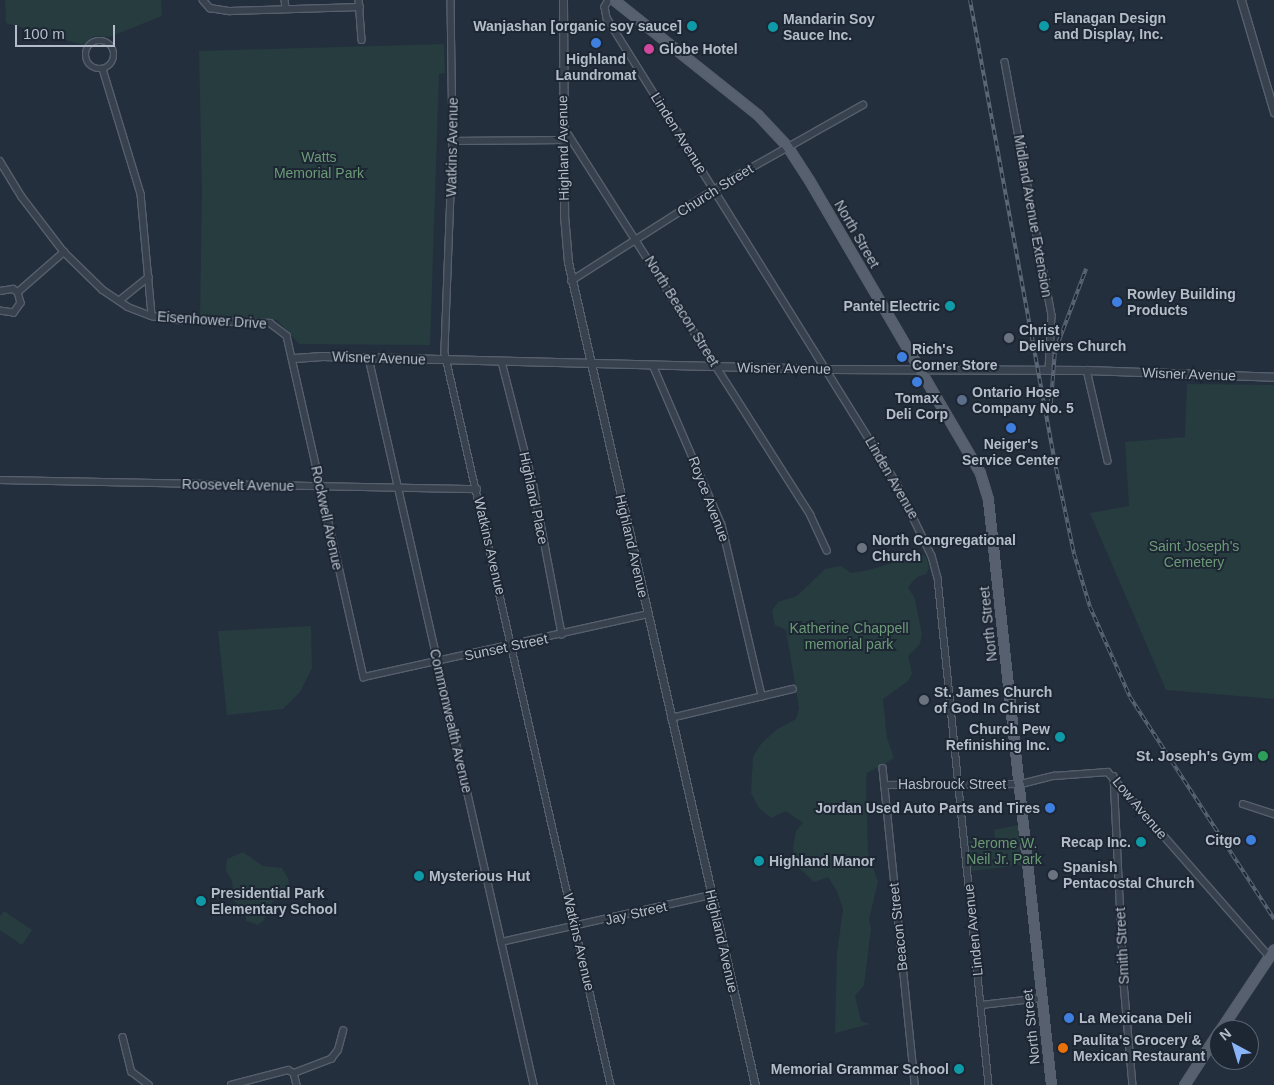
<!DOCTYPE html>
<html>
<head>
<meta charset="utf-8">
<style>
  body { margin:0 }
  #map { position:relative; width:1274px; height:1085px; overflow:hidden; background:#242f3e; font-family:Arial,sans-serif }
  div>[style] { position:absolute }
  .green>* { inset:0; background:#263c3f }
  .roads { filter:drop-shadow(1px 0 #565f6c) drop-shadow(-1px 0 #565f6c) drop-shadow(0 1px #565f6c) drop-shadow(0 -1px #565f6c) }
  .minor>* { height:5.5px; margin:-2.75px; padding:0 2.75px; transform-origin:2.75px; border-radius:2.75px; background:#38414e }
  .minor>.ring { margin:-2.75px; padding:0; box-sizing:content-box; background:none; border:5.5px solid #38414e; border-radius:50% }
  .tertiary>* { height:7px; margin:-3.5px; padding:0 3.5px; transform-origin:3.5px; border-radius:3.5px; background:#38414e }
  .primary>* { height:9px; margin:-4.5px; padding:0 4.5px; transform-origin:4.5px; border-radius:4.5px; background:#56606e }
  .rail>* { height:4px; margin-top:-2px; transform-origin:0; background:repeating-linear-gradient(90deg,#1d2633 0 5.5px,#5a6575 0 11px); box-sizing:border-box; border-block:1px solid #5a6575 }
  .dots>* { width:14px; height:14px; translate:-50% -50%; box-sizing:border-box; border:2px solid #1d2633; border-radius:50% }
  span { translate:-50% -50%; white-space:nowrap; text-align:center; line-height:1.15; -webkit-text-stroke:4px #1d2633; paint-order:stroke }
  .poi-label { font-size:14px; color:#b4bcc9; font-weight:700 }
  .left { translate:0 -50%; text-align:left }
  .right { translate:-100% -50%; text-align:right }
  .street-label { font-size:14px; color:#b4bcc9 }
  .park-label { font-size:14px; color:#6b9a76 }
  .north { position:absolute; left:1209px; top:1020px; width:50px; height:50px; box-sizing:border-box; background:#1d2633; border:1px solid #59626f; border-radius:50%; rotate:321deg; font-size:14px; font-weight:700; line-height:20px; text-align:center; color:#b4bcc9 }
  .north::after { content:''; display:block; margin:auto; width:18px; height:22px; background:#8ab4f8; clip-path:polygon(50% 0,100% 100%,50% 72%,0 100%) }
  .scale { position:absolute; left:15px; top:25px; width:100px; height:22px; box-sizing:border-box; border:2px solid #b4bcc9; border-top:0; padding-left:6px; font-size:15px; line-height:18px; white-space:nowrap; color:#b4bcc9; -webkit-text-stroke:4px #1d2633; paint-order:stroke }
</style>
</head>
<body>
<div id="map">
  <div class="green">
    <i style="clip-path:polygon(5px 0,161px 0,162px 16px,109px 37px,94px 36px,83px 45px,6px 23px)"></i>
    <i style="clip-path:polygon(444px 44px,445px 73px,439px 74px,430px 345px,299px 344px,277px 320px,200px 316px,202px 192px,199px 51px)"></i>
    <i style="clip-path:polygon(1187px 384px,1274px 385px,1274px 699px,1166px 690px,1090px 513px,1129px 506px,1125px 442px,1185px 437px)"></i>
    <i style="clip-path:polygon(910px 551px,921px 552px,927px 559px,929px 568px,926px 574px,917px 577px,908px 587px,915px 599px,922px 634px,920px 644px,908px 656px,912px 673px,908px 681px,883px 699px,887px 738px,894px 758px,867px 773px,866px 784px,868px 853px,878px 882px,869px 919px,871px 929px,864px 985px,855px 996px,861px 1021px,870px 1024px,835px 1033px,837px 953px,843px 909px,837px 891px,828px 877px,814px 882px,797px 866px,793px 848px,796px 831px,803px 823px,786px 811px,771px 818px,759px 808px,751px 793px,753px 757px,761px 744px,776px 730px,796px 719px,799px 708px,786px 630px,775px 625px,772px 611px,778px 602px,797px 596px,825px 569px,841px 566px,851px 573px,869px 570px,896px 562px)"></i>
    <i style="clip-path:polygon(311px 626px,312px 668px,300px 692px,283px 709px,227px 715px,218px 631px)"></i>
    <i style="clip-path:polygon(1018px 825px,1022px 865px,971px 871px,967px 841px,995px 838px,994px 830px)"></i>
    <i style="clip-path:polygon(243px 852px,263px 866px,282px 868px,289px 880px,288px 890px,272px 902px,264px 920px,258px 925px,246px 921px,245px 905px,243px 909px,234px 901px,232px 881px,226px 871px,227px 859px)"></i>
    <i style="clip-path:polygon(4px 911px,32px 930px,22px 945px,0 930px,0 916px)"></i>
  </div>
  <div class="roads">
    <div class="minor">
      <i style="left:203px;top:0;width:11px;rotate:49deg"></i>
      <i style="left:210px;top:8px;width:20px;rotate:9deg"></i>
      <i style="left:230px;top:11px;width:130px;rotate:-1.8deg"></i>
      <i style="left:285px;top:0;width:8px;rotate:83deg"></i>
      <i style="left:359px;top:0;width:40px;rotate:85.7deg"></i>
      <i style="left:451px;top:0;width:141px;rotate:89.2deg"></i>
      <i style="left:453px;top:141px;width:212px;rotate:92.2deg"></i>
      <i style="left:445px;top:353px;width:751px;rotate:77.22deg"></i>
      <i style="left:609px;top:0;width:8px;rotate:120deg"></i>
      <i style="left:605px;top:7px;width:11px;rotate:80deg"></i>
      <i style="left:607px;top:18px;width:547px;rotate:58.08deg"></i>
      <i style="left:896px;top:482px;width:82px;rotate:64.1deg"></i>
      <i style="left:932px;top:556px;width:23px;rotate:75deg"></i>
      <i style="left:938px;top:578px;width:510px;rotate:84.26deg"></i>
      <i class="ring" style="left:86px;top:41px;width:22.5px;height:22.5px"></i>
      <i style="left:1005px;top:62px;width:258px;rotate:79.5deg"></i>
      <i style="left:1052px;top:316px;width:54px;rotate:93.2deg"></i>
      <i style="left:103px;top:69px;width:131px;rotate:73.1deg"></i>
      <i style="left:141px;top:194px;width:122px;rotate:84.8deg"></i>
      <i style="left:563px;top:126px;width:462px;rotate:57.5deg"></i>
      <i style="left:811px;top:516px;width:38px;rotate:65deg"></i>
      <i style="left:453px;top:141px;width:111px;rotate:-0.5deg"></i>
      <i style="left:0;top:161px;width:42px;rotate:58.6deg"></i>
      <i style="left:22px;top:197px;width:69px;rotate:52.6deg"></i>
      <i style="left:64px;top:252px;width:54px;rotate:44.3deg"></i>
      <i style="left:103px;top:290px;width:30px;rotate:34deg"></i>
      <i style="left:128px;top:307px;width:26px;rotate:21deg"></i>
      <i style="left:152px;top:316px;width:24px;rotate:9deg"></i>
      <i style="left:176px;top:320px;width:94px;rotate:1.8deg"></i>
      <i style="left:270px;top:323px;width:21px;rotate:37deg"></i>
      <i style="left:287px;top:336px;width:350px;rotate:77.3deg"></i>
      <i style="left:364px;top:677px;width:291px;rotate:-12.5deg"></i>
      <i style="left:571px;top:281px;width:186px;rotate:-32.5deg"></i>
      <i style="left:728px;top:181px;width:155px;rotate:-29.4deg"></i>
      <i style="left:0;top:291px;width:13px;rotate:-9deg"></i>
      <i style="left:13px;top:289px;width:6px;rotate:31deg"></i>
      <i style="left:18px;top:292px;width:11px;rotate:75deg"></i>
      <i style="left:21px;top:303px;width:12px;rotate:125deg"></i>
      <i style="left:14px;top:313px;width:14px;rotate:-172deg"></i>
      <i style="left:18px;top:292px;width:61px;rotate:-41deg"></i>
      <i style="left:119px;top:301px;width:38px;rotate:-39deg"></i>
      <i style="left:369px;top:358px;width:745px;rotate:77.21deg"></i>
      <i style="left:502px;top:362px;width:129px;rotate:75.6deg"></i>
      <i style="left:534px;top:487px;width:150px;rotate:79.2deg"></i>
      <i style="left:653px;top:365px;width:174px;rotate:66.7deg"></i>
      <i style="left:722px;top:525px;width:176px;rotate:76.8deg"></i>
      <i style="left:1087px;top:370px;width:93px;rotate:77deg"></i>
      <i style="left:0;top:480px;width:477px;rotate:1.1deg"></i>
      <i style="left:671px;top:718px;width:125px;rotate:-13.4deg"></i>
      <i style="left:883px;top:768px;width:319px;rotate:84.2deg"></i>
      <i style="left:1114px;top:776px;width:207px;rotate:87.2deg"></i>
      <i style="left:1124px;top:983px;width:102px;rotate:85deg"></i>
      <i style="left:884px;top:785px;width:137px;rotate:-0.4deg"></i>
      <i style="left:1021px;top:784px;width:34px;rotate:-14deg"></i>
      <i style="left:1054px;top:776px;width:54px;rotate:-4.2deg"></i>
      <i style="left:1108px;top:772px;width:244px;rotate:48.8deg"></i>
      <i style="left:1243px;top:804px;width:33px;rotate:18deg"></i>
      <i style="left:501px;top:942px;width:216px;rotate:-12.6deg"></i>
      <i style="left:982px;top:1005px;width:60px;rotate:-6.7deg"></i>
      <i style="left:123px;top:1037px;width:36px;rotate:76deg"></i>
      <i style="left:132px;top:1072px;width:21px;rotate:37deg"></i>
      <i style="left:294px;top:1073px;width:40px;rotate:-21deg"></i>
      <i style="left:331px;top:1059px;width:11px;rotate:-52deg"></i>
      <i style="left:338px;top:1050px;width:20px;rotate:-75deg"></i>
      <i style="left:231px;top:1085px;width:59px;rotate:-14.7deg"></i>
      <i style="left:288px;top:1070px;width:7px;rotate:27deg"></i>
      <i style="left:294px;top:1073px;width:12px;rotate:76deg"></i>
    </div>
    <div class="tertiary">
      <i style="left:563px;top:0;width:215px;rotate:89.7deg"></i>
      <i style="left:564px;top:215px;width:47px;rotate:85.1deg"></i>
      <i style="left:568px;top:262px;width:844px;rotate:77.2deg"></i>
      <i style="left:1241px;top:0;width:117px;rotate:73.6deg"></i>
      <i style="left:294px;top:358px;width:28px;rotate:-4deg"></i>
      <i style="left:322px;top:356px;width:510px;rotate:1.46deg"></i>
      <i style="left:832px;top:369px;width:255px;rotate:0.2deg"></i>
      <i style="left:1087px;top:370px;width:187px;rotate:2.1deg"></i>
    </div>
    <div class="primary">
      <i style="left:614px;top:0;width:184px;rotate:38.6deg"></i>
      <i style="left:758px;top:115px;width:42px;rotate:46.9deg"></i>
      <i style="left:787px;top:146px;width:40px;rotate:57.1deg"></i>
      <i style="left:809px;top:180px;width:339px;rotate:59.7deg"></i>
      <i style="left:980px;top:473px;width:28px;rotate:73deg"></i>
      <i style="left:988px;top:500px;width:588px;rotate:83.85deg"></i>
      <i style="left:1220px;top:1030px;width:97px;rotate:-56.3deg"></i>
      <i style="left:1184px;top:1085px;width:64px;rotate:-57.1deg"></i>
    </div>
  </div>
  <div class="rail">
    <i style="left:970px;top:0;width:466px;rotate:79.6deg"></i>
    <i style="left:1054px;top:458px;width:98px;rotate:78.2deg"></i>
    <i style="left:1074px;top:554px;width:55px;rotate:73.2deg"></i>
    <i style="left:1090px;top:607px;width:98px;rotate:66deg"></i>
    <i style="left:1130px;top:697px;width:265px;rotate:57deg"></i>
    <i style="left:1050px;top:414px;width:63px;rotate:-85.5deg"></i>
    <i style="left:1055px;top:351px;width:88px;rotate:-69.3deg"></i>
  </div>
  <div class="dots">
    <i style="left:692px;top:26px;background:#0f9aa8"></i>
    <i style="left:1044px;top:26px;background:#0f9aa8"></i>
    <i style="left:773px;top:27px;background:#0f9aa8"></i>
    <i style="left:596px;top:43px;background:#3f7fe0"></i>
    <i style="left:649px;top:49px;background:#d1479c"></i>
    <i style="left:1117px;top:302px;background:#3f7fe0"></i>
    <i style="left:950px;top:306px;background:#0f9aa8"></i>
    <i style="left:1009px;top:338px;background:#6b7280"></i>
    <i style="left:902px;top:357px;background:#3f7fe0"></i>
    <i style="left:917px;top:382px;background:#3f7fe0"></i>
    <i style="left:962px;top:400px;background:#5c6f8a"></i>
    <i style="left:1011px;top:428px;background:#3f7fe0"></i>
    <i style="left:862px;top:548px;background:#6b7280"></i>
    <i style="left:924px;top:700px;background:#6b7280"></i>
    <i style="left:1060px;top:737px;background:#0f9aa8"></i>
    <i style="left:1263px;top:756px;background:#2e9e5b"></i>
    <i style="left:1050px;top:808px;background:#3f7fe0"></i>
    <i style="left:1251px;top:840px;background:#3f7fe0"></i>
    <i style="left:1141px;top:842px;background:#0f9aa8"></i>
    <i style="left:759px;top:861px;background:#0f9aa8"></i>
    <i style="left:1053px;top:875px;background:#6b7280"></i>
    <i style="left:419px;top:876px;background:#0f9aa8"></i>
    <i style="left:201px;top:901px;background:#0f9aa8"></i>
    <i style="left:1069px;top:1018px;background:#3f7fe0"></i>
    <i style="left:1063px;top:1048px;background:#e8710a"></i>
    <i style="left:959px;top:1069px;background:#0f9aa8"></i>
  </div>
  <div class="poi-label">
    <span class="left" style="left:1054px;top:26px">Flanagan Design<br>and Display, Inc.</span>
    <span class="left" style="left:783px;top:27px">Mandarin Soy<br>Sauce Inc.</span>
    <span class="right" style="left:682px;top:26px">Wanjashan [organic soy sauce]</span>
    <span class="left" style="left:659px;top:49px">Globe Hotel</span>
    <span style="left:596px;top:67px">Highland<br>Laundromat</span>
    <span class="left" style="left:1127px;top:302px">Rowley Building<br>Products</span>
    <span class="right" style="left:940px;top:306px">Pantel Electric</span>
    <span class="left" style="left:1019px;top:338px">Christ<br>Delivers Church</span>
    <span class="left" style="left:912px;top:357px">Rich's<br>Corner Store</span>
    <span class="left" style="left:972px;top:400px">Ontario Hose<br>Company No. 5</span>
    <span style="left:917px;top:406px">Tomax<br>Deli Corp</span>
    <span style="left:1011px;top:452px">Neiger's<br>Service Center</span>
    <span class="left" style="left:872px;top:548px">North Congregational<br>Church</span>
    <span class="left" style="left:934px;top:700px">St. James Church<br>of God In Christ</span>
    <span class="right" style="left:1050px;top:737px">Church Pew<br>Refinishing Inc.</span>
    <span class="right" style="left:1253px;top:756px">St. Joseph's Gym</span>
    <span class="right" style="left:1040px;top:808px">Jordan Used Auto Parts and Tires</span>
    <span class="right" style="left:1241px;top:840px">Citgo</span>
    <span class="right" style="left:1131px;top:842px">Recap Inc.</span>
    <span class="left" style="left:769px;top:861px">Highland Manor</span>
    <span class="left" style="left:1063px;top:875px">Spanish<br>Pentacostal Church</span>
    <span class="left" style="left:429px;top:876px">Mysterious Hut</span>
    <span class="left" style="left:211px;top:901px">Presidential Park<br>Elementary School</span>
    <span class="left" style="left:1079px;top:1018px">La Mexicana Deli</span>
    <span class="left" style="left:1073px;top:1048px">Paulita's Grocery &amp;<br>Mexican Restaurant</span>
    <span class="right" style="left:949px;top:1069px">Memorial Grammar School</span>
  </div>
  <div class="street-label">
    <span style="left:679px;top:133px;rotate:58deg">Linden Avenue</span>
    <span style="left:452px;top:147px;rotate:-89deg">Watkins Avenue</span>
    <span style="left:563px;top:148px;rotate:-91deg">Highland Avenue</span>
    <span style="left:715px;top:190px;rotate:-32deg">Church Street</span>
    <span style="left:1033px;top:216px;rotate:80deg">Midland Avenue Extension</span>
    <span style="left:857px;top:234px;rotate:60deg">North Street</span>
    <span style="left:682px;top:311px;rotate:58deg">North Beacon Street</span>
    <span style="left:212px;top:320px;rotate:4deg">Eisenhower Drive</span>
    <span style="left:379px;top:358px;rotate:2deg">Wisner Avenue</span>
    <span style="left:784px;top:368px;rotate:1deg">Wisner Avenue</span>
    <span style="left:1189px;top:374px;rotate:2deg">Wisner Avenue</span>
    <span style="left:892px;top:478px;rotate:60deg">Linden Avenue</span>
    <span style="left:238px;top:485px;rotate:1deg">Roosevelt Avenue</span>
    <span style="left:534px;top:498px;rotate:78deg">Highland Place</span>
    <span style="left:709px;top:499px;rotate:69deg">Royce Avenue</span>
    <span style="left:327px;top:518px;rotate:78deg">Rockwell Avenue</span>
    <span style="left:490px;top:546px;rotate:77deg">Watkins Avenue</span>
    <span style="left:632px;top:546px;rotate:77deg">Highland Avenue</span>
    <span style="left:988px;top:624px;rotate:-96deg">North Street</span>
    <span style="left:506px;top:647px;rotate:-12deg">Sunset Street</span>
    <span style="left:451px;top:721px;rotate:77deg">Commonwealth Avenue</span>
    <span style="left:952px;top:784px">Hasbrouck Street</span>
    <span style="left:1140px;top:808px;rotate:50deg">Low Avenue</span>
    <span style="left:636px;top:913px;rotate:-13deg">Jay Street</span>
    <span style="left:898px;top:927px;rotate:-96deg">Beacon Street</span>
    <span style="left:973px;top:930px;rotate:-96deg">Linden Avenue</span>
    <span style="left:722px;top:941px;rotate:77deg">Highland Avenue</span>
    <span style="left:579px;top:942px;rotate:77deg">Watkins Avenue</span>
    <span style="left:1122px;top:946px;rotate:-93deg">Smith Street</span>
    <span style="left:1031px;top:1027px;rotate:-96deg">North Street</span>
  </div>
  <div class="park-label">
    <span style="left:319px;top:165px">Watts<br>Memorial Park</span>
    <span style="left:1194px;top:554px">Saint Joseph's<br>Cemetery</span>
    <span style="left:849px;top:636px">Katherine Chappell<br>memorial park</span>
    <span style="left:1004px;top:851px">Jerome W.<br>Neil Jr. Park</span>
  </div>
  <div class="north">N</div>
  <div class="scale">100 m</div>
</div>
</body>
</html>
